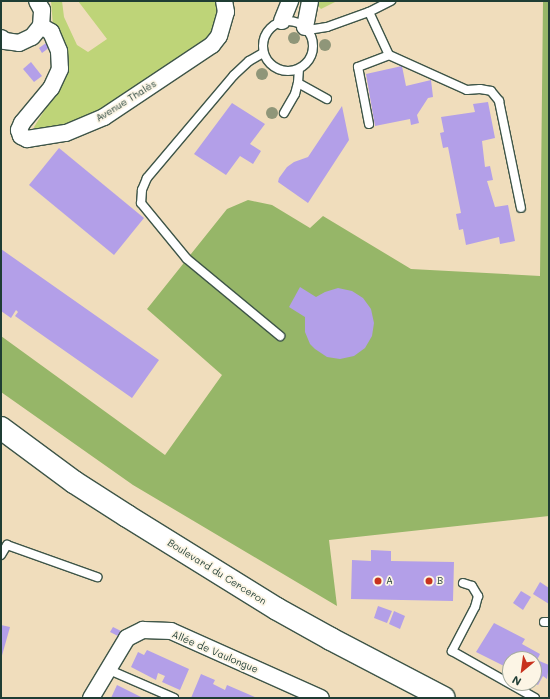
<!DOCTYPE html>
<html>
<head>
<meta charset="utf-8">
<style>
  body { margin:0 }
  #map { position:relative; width:550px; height:699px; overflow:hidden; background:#f0ddbc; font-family:Mali,sans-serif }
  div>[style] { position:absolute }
  .green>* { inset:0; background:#bed478 }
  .forest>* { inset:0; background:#96b668 }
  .building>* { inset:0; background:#b39fe8 }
  .roads { filter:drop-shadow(1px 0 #3e5548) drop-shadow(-1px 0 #3e5548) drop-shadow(0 1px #3e5548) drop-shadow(0 -1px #3e5548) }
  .lane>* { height:8px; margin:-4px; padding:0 4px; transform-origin:4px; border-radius:4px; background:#fff }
  .lane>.ring { margin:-4px; padding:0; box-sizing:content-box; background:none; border:8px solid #fff; border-radius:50% }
  .street>* { height:16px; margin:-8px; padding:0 8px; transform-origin:8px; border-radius:8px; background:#fff }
  .secondary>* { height:22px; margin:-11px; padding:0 11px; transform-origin:11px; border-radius:11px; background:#fff }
  .trees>* { width:12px; height:12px; margin:-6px; border-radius:50%; background:#8f9679 }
  .dots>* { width:11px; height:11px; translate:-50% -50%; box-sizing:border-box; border:2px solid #fcf5e5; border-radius:50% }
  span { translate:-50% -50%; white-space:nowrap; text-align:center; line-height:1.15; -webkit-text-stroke:3.5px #fcf5e5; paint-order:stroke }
  .street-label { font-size:10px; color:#1f3d34 }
  .poi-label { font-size:10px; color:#1f3d34 }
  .left { translate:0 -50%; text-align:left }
  .frame { position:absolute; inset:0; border:2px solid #1f3d34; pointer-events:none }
  .north { position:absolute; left:502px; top:651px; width:40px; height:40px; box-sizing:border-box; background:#fcf5e5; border:1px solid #a4ab9e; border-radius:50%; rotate:209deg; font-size:11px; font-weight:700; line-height:16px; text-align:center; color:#1f3d34 }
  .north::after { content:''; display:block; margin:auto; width:14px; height:18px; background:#c8321e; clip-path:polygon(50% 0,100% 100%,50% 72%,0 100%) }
</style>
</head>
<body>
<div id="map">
  <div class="green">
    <i style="clip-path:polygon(51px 1px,62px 1px,64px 17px,77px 45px,88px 52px,107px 39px,78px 1px,218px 1px,222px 18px,214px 39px,103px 111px,37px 133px,34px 127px,58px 89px)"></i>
    <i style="clip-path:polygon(319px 1px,337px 1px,321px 9px,317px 5px)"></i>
  </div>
  <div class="forest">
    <i style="clip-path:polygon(543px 1px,549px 1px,549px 516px,329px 540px,337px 606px,133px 485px,1px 392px,1px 336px,165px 455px,222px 375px,147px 309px,227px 209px,248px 200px,272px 205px,310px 228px,323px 216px,411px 269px,540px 276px)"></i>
  </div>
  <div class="building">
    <i style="clip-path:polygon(46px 43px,50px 47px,42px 53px,39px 48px)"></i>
    <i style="clip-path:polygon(31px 62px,42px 76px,34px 82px,23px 69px)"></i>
    <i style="clip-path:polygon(402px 66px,406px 86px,431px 80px,433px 97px,428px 98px,417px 115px,419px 123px,411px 125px,410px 119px,375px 126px,366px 74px)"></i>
    <i style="clip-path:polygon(488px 102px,495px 138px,482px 141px,485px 167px,490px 166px,493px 180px,487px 181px,495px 207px,508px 205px,515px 241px,500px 244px,499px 237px,466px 245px,463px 229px,459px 230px,456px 214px,461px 213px,448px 147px,443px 148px,440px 133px,444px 132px,441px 117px,475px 112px,473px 104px)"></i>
    <i style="clip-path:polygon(232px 103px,265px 124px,250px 144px,261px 151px,253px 164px,240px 156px,226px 175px,194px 154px)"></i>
    <i style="clip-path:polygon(342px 106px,349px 140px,308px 203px,278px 182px,279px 178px,287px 167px,294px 162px,308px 157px)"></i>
    <i style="clip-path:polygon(59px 148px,144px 218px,114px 255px,29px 185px)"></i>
    <i style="clip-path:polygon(1px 249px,159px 360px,132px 398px,15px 316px,18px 312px,16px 310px,11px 318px,1px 311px)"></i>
    <i style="clip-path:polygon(300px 287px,316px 297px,325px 292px,338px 288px,352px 291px,363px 298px,371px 309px,374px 323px,372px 336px,365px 348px,354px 356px,340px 359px,327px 357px,315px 349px,310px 344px,305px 332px,305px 317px,289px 307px)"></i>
    <i style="clip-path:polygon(371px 550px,391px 551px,391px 561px,454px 562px,453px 601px,351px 599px,352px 560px,371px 561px)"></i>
    <i style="clip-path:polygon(540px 582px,549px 588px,549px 604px,533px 594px)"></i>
    <i style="clip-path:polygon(521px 591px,531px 597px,523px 610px,513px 603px)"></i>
    <i style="clip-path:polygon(378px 606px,392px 611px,387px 623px,374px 618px)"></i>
    <i style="clip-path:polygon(394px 611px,405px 616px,400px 629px,389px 624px)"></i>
    <i style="clip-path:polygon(494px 623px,525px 639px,522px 644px,540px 654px,537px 660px,549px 665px,547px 679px,543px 676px,538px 685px,534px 683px,534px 659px,510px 659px,510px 672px,505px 670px,506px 667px,476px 652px)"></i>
    <i style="clip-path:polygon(1px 625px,10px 627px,1px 659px)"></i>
    <i style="clip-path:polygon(113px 627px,121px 631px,118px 636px,110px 632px)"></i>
    <i style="clip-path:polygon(147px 650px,189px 669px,180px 690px,162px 682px,165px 676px,158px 673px,156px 680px,131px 667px,138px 652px,144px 655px)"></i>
    <i style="clip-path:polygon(201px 674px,215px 680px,213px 684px,225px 690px,227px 685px,257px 698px,191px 698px)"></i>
    <i style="clip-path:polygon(117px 685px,143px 698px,111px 698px)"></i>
  </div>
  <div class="roads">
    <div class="lane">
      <i style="left:369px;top:12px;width:47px;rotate:65.1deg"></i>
      <i style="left:389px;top:55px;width:85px;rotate:24.2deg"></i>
      <i style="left:467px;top:90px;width:13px;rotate:-4deg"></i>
      <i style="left:480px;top:89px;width:11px;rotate:10deg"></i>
      <i style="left:491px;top:91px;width:13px;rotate:51deg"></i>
      <i style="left:499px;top:101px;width:109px;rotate:78.4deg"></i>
      <i class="ring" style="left:263px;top:21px;width:42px;height:42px"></i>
      <i style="left:308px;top:30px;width:19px;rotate:-9deg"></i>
      <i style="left:327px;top:27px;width:45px;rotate:-19.7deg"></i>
      <i style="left:369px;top:12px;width:25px;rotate:-27deg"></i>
      <i style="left:263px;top:53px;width:16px;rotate:150deg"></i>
      <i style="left:249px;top:61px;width:21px;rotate:137deg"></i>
      <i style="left:234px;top:75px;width:135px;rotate:130.2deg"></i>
      <i style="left:147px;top:178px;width:13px;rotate:113deg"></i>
      <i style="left:142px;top:190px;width:13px;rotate:94deg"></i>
      <i style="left:141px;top:203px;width:72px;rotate:50.6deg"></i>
      <i style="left:187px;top:259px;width:121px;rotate:39.6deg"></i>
      <i style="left:298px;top:83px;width:33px;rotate:29deg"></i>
      <i style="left:284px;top:113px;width:22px;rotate:-60deg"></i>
      <i style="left:295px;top:94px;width:11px;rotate:-75deg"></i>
      <i style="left:298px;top:83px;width:13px;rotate:-86deg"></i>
      <i style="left:369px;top:124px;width:58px;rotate:-100.9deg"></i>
      <i style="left:358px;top:67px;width:33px;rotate:-21deg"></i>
      <i style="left:1px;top:555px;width:12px;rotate:-59deg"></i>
      <i style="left:7px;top:545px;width:96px;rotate:19.6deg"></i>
      <i style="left:463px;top:583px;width:9px;rotate:18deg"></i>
      <i style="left:472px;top:586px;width:12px;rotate:59deg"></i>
      <i style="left:478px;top:596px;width:11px;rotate:105deg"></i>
      <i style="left:475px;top:607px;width:50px;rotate:117.6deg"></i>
      <i style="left:452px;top:651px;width:95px;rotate:29.5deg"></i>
      <i style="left:544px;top:622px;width:5px"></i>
      <i style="left:107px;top:669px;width:73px;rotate:23.4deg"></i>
    </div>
    <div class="street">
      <i style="left:282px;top:21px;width:22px;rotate:-68deg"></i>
      <i style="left:41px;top:26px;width:12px;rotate:31deg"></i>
      <i style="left:51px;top:32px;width:21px;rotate:67deg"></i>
      <i style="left:59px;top:51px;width:18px;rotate:87deg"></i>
      <i style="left:60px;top:69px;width:21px;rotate:115deg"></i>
      <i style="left:51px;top:88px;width:45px;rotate:129.6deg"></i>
      <i style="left:22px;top:123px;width:8px;rotate:113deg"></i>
      <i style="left:19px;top:130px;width:6px;rotate:72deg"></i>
      <i style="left:21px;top:136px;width:7px;rotate:27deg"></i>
      <i style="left:27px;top:139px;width:39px;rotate:-9deg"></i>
      <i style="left:66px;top:133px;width:41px;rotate:-22.8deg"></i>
      <i style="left:104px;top:117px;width:130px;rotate:-33.7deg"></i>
      <i style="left:212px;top:45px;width:11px;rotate:-52deg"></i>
      <i style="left:219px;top:36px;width:25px;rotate:-74deg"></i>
      <i style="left:226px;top:12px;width:11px;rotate:-100deg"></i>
      <i style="left:305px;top:27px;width:26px;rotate:-79deg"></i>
      <i style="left:1px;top:38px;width:5px;rotate:37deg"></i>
      <i style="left:5px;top:41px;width:14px;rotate:8deg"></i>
      <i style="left:19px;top:43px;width:14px;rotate:-25deg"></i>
      <i style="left:32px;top:37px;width:14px;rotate:-51deg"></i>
      <i style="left:41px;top:26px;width:16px;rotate:-86deg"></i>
      <i style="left:42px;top:10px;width:10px;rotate:-119deg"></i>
      <i style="left:91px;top:698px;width:70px;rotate:-59deg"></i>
      <i style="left:127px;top:638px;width:18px;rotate:-27deg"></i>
      <i style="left:143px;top:630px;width:28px;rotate:2deg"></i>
      <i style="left:171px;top:631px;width:164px;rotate:24.1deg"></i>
    </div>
    <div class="secondary">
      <i style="left:1px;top:428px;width:91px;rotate:36.5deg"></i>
      <i style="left:74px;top:482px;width:63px;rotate:32.7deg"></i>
      <i style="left:127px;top:516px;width:176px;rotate:31.8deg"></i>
      <i style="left:277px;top:609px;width:62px;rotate:29.1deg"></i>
      <i style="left:331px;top:639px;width:127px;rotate:27.6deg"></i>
    </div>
  </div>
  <div class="trees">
    <i style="left:294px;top:38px"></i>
    <i style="left:325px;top:45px"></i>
    <i style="left:262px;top:74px"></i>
    <i style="left:272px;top:113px"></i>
  </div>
  <div class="dots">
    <i style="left:378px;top:581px;background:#c8321e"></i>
    <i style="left:429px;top:581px;background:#c8321e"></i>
  </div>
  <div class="street-label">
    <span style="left:126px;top:101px;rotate:-32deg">Avenue Thalès</span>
    <span style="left:217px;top:572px;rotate:32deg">Boulevard du Cerceron</span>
    <span style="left:215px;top:652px;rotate:23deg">Allée de Vaulongue</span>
  </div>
  <div class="poi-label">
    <span class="left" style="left:386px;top:581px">A</span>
    <span class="left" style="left:437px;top:581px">B</span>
  </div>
  <div class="frame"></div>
  <div class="north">N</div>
</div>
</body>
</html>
